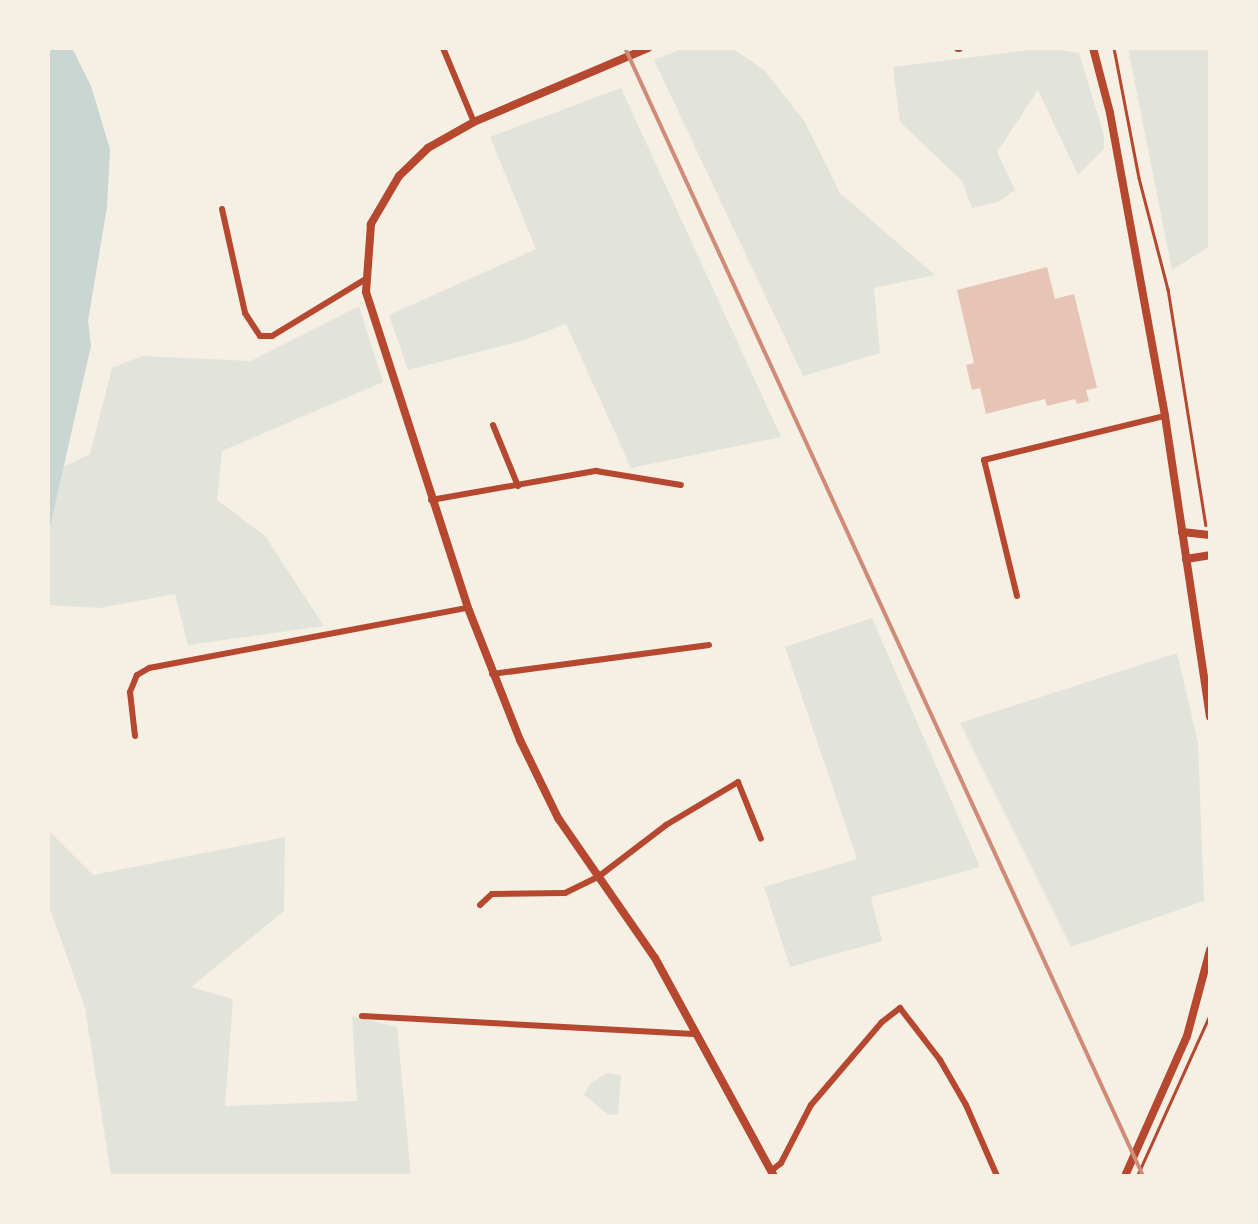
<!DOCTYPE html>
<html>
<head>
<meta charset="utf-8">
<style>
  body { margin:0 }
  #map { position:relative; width:1258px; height:1224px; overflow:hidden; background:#f6efe4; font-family:"Roboto Serif",serif }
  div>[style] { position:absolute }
  .green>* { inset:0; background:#e2e4dc }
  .water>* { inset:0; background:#c9d6d2 }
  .building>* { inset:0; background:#e6c5b7 }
  .path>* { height:2.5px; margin:-1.25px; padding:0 1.25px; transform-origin:1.25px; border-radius:1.25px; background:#b5482f }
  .minor>* { height:6px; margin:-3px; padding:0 3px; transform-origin:3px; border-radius:3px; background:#b5482f }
  .tertiary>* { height:8px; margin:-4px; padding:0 4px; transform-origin:4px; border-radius:4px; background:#b5482f }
  .secondary>* { height:8px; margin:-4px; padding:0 4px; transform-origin:4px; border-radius:4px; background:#b5482f }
  .rail>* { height:4px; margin:-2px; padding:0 2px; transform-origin:2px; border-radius:2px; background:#cf8b77 }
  span { translate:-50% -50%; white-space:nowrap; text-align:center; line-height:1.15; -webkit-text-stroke:10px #f6efe4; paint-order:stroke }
  .frame { position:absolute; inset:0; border:50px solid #f6efe4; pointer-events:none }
</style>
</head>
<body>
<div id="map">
  <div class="green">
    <i style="clip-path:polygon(684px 48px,732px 48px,765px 71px,805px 122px,840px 193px,935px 275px,874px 288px,880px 353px,803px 376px,654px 60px)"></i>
    <i style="clip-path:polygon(1045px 48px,1079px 53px,1104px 135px,1104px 149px,1078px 175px,1038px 90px,997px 152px,1015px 190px,998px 202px,972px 208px,962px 181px,900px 122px,893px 67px)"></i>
    <i style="clip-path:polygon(1128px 48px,1210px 48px,1210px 246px,1172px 270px)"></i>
    <i style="clip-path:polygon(621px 88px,781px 437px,631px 468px,566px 324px,518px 342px,408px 370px,389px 315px,536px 249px,490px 137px)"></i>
    <i style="clip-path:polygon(359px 306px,383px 382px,222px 451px,217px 500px,265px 536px,324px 626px,188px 645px,175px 594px,100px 608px,48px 605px,48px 536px,63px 467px,90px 454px,112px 368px,142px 356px,251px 361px)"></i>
    <i style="clip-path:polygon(872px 618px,980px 867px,871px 897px,882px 941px,790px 967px,764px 887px,857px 859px,785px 647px)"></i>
    <i style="clip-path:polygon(1177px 653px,1198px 742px,1204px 901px,1071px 947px,960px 723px)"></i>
    <i style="clip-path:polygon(48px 830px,93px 875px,285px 837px,284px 911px,191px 987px,233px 999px,225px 1106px,357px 1101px,352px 1016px,397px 1027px,411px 1176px,111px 1176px,85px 1008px,48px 903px)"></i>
    <i style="clip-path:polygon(607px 1073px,621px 1075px,618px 1114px,609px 1115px,584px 1095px,590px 1084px)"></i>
  </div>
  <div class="water">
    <i style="clip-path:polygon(48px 48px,72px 48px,91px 86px,110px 149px,107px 207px,88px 321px,91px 346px,48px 536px)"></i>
  </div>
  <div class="building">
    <i style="clip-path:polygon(1047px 267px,1055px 299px,1074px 294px,1097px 388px,1086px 390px,1089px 401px,1077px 404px,1075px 399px,1047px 406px,1045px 399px,986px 414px,980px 388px,972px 390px,966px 365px,974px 363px,957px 290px)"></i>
  </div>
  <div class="path">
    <i style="left:1114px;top:48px;width:132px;rotate:79.1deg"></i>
    <i style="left:1139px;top:178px;width:115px;rotate:75.4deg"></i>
    <i style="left:1168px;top:289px;width:239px;rotate:80.9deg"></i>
    <i style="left:1137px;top:1176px;width:178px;rotate:-65.7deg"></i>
  </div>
  <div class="minor">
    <i style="left:443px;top:48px;width:80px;rotate:67.3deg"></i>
    <i style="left:222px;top:209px;width:107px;rotate:77.5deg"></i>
    <i style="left:245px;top:313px;width:27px;rotate:57deg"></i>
    <i style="left:260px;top:336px;width:12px"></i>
    <i style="left:272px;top:336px;width:108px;rotate:-31.3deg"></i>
    <i style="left:493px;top:425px;width:66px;rotate:67.7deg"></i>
    <i style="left:431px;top:500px;width:168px;rotate:-10deg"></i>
    <i style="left:596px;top:471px;width:86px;rotate:9.4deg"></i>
    <i style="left:1017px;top:596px;width:140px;rotate:-103.6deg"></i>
    <i style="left:984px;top:460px;width:186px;rotate:-13.7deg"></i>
    <i style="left:492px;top:674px;width:219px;rotate:-7.6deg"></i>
    <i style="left:135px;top:736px;width:44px;rotate:-96.5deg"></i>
    <i style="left:130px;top:692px;width:18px;rotate:-68deg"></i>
    <i style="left:137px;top:675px;width:14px;rotate:-30deg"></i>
    <i style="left:149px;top:668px;width:325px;rotate:-10.7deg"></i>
    <i style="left:480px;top:905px;width:16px;rotate:-43deg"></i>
    <i style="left:492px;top:894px;width:73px;rotate:-0.8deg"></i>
    <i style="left:565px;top:893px;width:37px;rotate:-26deg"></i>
    <i style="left:598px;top:877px;width:86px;rotate:-37.4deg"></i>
    <i style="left:666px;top:825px;width:84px;rotate:-30.8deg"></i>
    <i style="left:738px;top:782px;width:61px;rotate:68deg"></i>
    <i style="left:362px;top:1016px;width:332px;rotate:3.1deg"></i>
    <i style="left:771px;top:1171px;width:13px;rotate:-39deg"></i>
    <i style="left:781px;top:1163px;width:65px;rotate:-62.7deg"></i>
    <i style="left:811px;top:1105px;width:109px;rotate:-49.5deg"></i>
    <i style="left:882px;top:1022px;width:23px;rotate:-38deg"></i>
    <i style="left:900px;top:1008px;width:66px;rotate:52.4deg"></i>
    <i style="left:940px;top:1060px;width:52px;rotate:60deg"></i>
    <i style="left:966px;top:1105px;width:77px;rotate:66.4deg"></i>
  </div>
  <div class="tertiary">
    <i style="left:648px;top:48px;width:189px;rotate:157deg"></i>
    <i style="left:474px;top:122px;width:53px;rotate:150.5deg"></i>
    <i style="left:428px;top:148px;width:40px;rotate:136deg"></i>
    <i style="left:399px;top:176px;width:56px;rotate:120.3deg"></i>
    <i style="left:371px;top:224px;width:68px;rotate:94.2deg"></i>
    <i style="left:366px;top:292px;width:332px;rotate:72.1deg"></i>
    <i style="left:468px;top:608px;width:142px;rotate:68.5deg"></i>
    <i style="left:520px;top:740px;width:87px;rotate:64deg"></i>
    <i style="left:558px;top:818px;width:170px;rotate:55.3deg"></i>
    <i style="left:655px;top:958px;width:248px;rotate:61.4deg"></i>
    <i style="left:958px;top:48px;width:1px"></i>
    <i style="left:1182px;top:532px;width:28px;rotate:6deg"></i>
    <i style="left:1186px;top:559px;width:24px;rotate:-9deg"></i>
  </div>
  <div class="secondary">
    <i style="left:1093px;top:48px;width:67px;rotate:75.3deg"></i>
    <i style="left:1110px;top:113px;width:308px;rotate:79.7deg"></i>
    <i style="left:1165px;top:416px;width:304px;rotate:81.5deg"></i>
    <i style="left:1125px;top:1176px;width:153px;rotate:-66.1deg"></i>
    <i style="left:1187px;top:1036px;width:89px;rotate:-75deg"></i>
  </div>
  <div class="rail">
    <i style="left:625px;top:48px;width:1241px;rotate:65.33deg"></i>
  </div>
  <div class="frame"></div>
</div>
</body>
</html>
